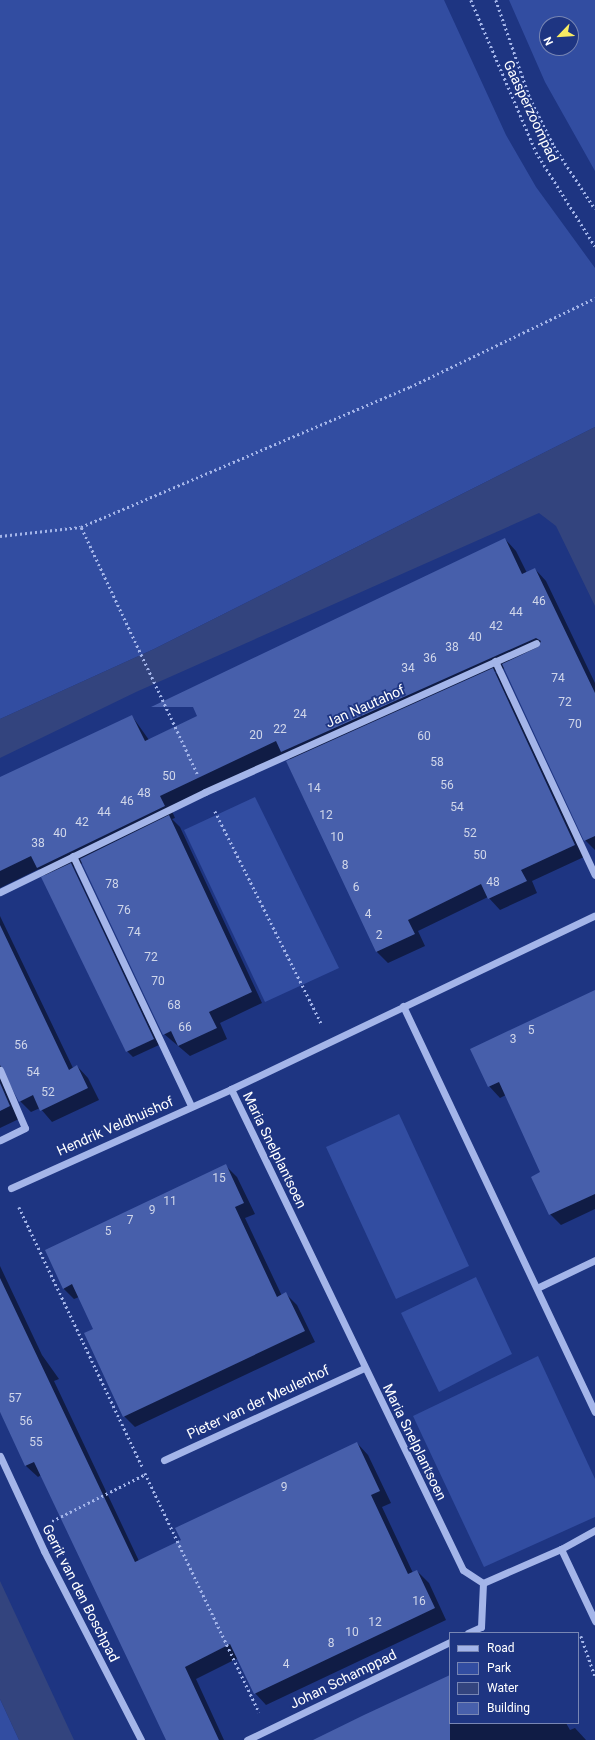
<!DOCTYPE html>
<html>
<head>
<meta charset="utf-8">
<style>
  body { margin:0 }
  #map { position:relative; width:595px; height:1740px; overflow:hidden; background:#1e3582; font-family:Roboto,sans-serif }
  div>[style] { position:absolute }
  .green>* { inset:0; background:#324da1 }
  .water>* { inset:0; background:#33447e }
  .shadow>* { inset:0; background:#0007 }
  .building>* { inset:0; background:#475fab }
  .path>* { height:2.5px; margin-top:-1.25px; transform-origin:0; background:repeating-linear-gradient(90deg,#a4b5e9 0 2px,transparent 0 5px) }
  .minor>* { height:7px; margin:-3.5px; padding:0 3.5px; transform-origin:3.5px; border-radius:3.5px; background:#a4b5e9 }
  span { translate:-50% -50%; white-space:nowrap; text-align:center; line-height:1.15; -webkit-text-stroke:3.5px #1e3582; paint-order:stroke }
  .number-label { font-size:12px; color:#d1d7ea }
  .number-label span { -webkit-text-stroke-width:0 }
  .street-label { font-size:14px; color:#fff }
  .legend { position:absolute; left:449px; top:1632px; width:130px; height:92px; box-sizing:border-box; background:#1e3582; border:1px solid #7886b4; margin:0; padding:5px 7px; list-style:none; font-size:12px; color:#fff }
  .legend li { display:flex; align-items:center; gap:8px; height:20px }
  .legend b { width:20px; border:1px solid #7886b4 }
  .north { position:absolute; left:539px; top:16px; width:40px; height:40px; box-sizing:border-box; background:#1e3582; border:1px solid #7886b4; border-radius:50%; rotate:245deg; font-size:11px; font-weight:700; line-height:16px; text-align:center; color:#fff }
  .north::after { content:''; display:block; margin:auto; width:14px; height:18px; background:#f8ec63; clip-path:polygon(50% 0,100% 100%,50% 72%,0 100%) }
</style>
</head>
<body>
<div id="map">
  <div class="green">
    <i style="clip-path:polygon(0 0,444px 0,506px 135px,536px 187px,595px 268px,595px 427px,154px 649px,0 719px)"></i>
    <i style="clip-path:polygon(evenodd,509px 0,595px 0,595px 171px,545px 82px,509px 0,547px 24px,571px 24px,571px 48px,547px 48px,547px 24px)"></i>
    <i style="clip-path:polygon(255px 797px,339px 968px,265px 1002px,184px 830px)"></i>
    <i style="clip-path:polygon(399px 1114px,469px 1266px,396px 1299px,326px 1147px)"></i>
    <i style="clip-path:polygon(476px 1277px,512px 1354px,439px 1392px,401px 1313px)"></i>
    <i style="clip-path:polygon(538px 1356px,595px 1479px,595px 1517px,484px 1567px,413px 1416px)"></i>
    <i style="clip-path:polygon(0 1699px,19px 1740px,0 1740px)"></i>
  </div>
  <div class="water">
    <i style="clip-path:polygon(595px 427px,595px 606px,556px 526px,539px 513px,136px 692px,0 758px,0 719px,154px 649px)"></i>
    <i style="clip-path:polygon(0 1581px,74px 1740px,19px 1740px,0 1699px)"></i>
  </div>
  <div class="shadow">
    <i style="clip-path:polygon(505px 539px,516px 551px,527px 573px,535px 569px,546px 581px,595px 683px,595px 850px,585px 840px,505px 668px,495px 672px,504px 680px,586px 856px,532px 881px,537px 893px,500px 910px,488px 897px,418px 931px,425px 946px,388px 963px,377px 952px,287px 762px,291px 760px,284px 754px,170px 807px,175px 818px,172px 819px,180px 827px,262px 1003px,220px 1023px,227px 1039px,190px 1056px,164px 1034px,83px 863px,74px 867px,159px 1045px,133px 1057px,127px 1051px,46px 876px,39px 869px,0 888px,0 778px,132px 716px,149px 740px,199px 716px)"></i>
    <i style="clip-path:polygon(0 916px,73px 1068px,77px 1066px,88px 1078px,99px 1100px,52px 1122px,40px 1108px,31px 1112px,20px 1101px,9px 1077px,6px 1083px,21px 1118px,0 1128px)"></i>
    <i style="clip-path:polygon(595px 991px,595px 1209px,561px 1225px,550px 1214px,542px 1172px,506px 1095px,500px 1098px,489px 1086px)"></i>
    <i style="clip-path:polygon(226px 1166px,237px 1177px,255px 1214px,245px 1218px,282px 1296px,286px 1294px,297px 1305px,315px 1342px,135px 1427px,124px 1416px,94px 1329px,79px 1297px,74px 1299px,63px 1288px)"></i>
    <i style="clip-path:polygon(0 1266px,42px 1355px,59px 1379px,54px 1381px,139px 1561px,183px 1541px,357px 1443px,368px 1455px,391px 1503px,382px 1507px,413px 1573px,417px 1571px,429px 1583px,446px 1620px,266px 1705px,255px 1693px,238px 1658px,196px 1679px,224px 1740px,167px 1740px,41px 1475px,38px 1477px,26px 1466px,0 1411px)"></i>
    <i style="clip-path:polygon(450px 1676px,450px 1723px,566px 1723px,570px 1730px,575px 1728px,586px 1740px,315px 1740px)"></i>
  </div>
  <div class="building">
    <i style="clip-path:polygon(505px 538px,522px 574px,535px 568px,595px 693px,595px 836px,584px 841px,502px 664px,538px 647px,541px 641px,536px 638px,281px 752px,276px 741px,160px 796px,165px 806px,37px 868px,31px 856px,0 871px,0 777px,132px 715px,145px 741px,197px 716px,193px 707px,151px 707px)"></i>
    <i style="clip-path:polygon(493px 668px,575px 845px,521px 870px,527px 881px,488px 899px,481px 884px,408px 920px,415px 934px,376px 952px,286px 761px)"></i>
    <i style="clip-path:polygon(169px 815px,252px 992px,209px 1012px,217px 1028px,178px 1046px,171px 1031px,163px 1035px,80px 859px)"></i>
    <i style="clip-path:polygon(71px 863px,154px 1039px,126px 1052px,41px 877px)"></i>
    <i style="clip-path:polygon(0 925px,69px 1070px,77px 1065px,88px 1088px,40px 1111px,33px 1095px,19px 1102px,0 1065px)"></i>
    <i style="clip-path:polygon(595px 990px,595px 1194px,549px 1215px,531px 1177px,540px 1172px,499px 1082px,488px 1087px,470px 1049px)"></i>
    <i style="clip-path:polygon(0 1083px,10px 1106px,0 1111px)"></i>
    <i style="clip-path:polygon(226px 1164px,244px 1203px,235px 1207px,277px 1297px,286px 1292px,305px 1331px,123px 1417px,84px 1333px,93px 1329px,72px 1284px,63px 1289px,45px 1250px)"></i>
    <i style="clip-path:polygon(0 1278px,135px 1562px,181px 1540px,175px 1528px,357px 1442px,380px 1491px,371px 1495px,408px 1574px,417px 1570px,435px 1608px,254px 1694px,230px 1644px,185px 1667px,219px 1740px,166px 1740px,34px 1462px,25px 1466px,0 1412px)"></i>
    <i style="clip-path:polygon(450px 1675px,450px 1740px,313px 1740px,364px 1715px)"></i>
  </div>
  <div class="path">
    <i style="left:471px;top:0;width:165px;rotate:66.8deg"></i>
    <i style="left:536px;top:152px;width:111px;rotate:57.9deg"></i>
    <i style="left:496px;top:0;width:104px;rotate:70.9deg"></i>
    <i style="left:530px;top:98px;width:54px;rotate:63.4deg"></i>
    <i style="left:554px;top:146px;width:75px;rotate:56.9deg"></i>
    <i style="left:0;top:536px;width:81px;rotate:-6.3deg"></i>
    <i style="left:197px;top:774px;width:273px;rotate:-115.2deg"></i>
    <i style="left:81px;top:527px;width:358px;rotate:-23.1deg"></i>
    <i style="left:410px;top:387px;width:205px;rotate:-25.7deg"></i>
    <i style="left:215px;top:811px;width:237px;rotate:63.4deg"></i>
    <i style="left:19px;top:1207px;width:289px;rotate:64.6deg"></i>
    <i style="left:145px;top:1473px;width:265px;rotate:64.5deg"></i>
    <i style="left:52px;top:1521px;width:105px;rotate:-26.6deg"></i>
    <i style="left:581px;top:1636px;width:42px;rotate:70.7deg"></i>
  </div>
  <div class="minor">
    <i style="left:495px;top:661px;width:236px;rotate:65deg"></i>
    <i style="left:73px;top:856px;width:276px;rotate:64.7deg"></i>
    <i style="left:0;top:892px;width:228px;rotate:-26deg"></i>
    <i style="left:205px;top:792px;width:363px;rotate:-24.2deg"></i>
    <i style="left:403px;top:1006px;width:449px;rotate:64.7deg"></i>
    <i style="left:0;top:1070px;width:63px;rotate:66.7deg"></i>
    <i style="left:25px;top:1128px;width:28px;rotate:154deg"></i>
    <i style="left:231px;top:1089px;width:534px;rotate:64.25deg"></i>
    <i style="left:463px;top:1570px;width:24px;rotate:33deg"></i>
    <i style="left:483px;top:1583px;width:85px;rotate:-23.6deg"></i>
    <i style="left:561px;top:1549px;width:39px;rotate:-29deg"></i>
    <i style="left:11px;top:1188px;width:241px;rotate:-24.2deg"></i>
    <i style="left:231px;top:1089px;width:403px;rotate:-25.5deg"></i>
    <i style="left:539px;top:1287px;width:62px;rotate:-25.7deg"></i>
    <i style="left:0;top:1456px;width:105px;rotate:65.1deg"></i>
    <i style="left:44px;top:1551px;width:212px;rotate:62.8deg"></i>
    <i style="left:164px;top:1460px;width:220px;rotate:-24.7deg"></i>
    <i style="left:561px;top:1549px;width:80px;rotate:64.7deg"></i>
    <i style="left:468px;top:1633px;width:14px;rotate:-25deg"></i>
    <i style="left:481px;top:1627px;width:44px;rotate:-87.4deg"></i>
    <i style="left:247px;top:1740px;width:225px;rotate:-25.8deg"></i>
  </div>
  <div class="number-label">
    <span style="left:539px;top:602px">46</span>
    <span style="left:516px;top:613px">44</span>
    <span style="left:496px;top:627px">42</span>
    <span style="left:475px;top:638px">40</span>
    <span style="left:452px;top:648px">38</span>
    <span style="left:430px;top:659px">36</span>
    <span style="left:408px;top:669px">34</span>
    <span style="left:558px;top:679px">74</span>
    <span style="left:565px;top:703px">72</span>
    <span style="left:300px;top:715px">24</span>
    <span style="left:575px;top:725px">70</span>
    <span style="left:280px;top:730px">22</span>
    <span style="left:256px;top:736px">20</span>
    <span style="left:424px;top:737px">60</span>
    <span style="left:437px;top:763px">58</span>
    <span style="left:169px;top:777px">50</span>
    <span style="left:447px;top:786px">56</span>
    <span style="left:314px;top:789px">14</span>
    <span style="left:144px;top:794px">48</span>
    <span style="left:127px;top:802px">46</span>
    <span style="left:457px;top:808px">54</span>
    <span style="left:104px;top:813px">44</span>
    <span style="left:326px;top:816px">12</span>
    <span style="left:82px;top:823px">42</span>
    <span style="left:60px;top:834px">40</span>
    <span style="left:470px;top:834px">52</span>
    <span style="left:337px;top:838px">10</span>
    <span style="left:38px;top:844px">38</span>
    <span style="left:480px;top:856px">50</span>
    <span style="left:345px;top:866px">8</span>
    <span style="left:493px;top:883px">48</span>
    <span style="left:112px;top:885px">78</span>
    <span style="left:356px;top:888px">6</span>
    <span style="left:124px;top:911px">76</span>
    <span style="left:368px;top:915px">4</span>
    <span style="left:134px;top:933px">74</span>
    <span style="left:379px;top:936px">2</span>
    <span style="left:151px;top:958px">72</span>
    <span style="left:158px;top:982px">70</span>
    <span style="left:174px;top:1006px">68</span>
    <span style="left:185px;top:1028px">66</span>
    <span style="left:531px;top:1031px">5</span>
    <span style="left:513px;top:1040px">3</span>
    <span style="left:21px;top:1046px">56</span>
    <span style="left:33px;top:1073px">54</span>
    <span style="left:48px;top:1093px">52</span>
    <span style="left:219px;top:1179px">15</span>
    <span style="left:170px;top:1202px">11</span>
    <span style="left:152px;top:1211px">9</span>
    <span style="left:130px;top:1221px">7</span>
    <span style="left:108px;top:1232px">5</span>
    <span style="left:15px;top:1399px">57</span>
    <span style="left:26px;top:1422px">56</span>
    <span style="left:36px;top:1443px">55</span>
    <span style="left:284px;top:1488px">9</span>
    <span style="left:419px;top:1602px">16</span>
    <span style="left:375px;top:1623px">12</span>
    <span style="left:352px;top:1633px">10</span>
    <span style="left:331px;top:1644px">8</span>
    <span style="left:286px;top:1665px">4</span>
  </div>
  <div class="street-label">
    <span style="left:531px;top:111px;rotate:65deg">Gaasperzoompad</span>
    <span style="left:365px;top:706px;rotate:-24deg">Jan Nautahof</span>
    <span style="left:115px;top:1126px;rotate:-24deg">Hendrik Veldhuishof</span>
    <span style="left:275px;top:1150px;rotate:64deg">Maria Snelplantsoen</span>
    <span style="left:258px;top:1402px;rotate:-25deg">Pieter van der Meulenhof</span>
    <span style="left:415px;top:1442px;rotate:64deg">Maria Snelplantsoen</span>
    <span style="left:81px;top:1593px;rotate:63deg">Gerrit van den Boschpad</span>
    <span style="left:343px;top:1679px;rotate:-26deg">Johan Schamppad</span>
  </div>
  <ul class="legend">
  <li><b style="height:5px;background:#a4b5e9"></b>Road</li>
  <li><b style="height:11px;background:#324da1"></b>Park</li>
  <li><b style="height:11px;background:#33447e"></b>Water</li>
  <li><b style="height:11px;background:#475fab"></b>Building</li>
  </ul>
  <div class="north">N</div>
</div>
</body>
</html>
